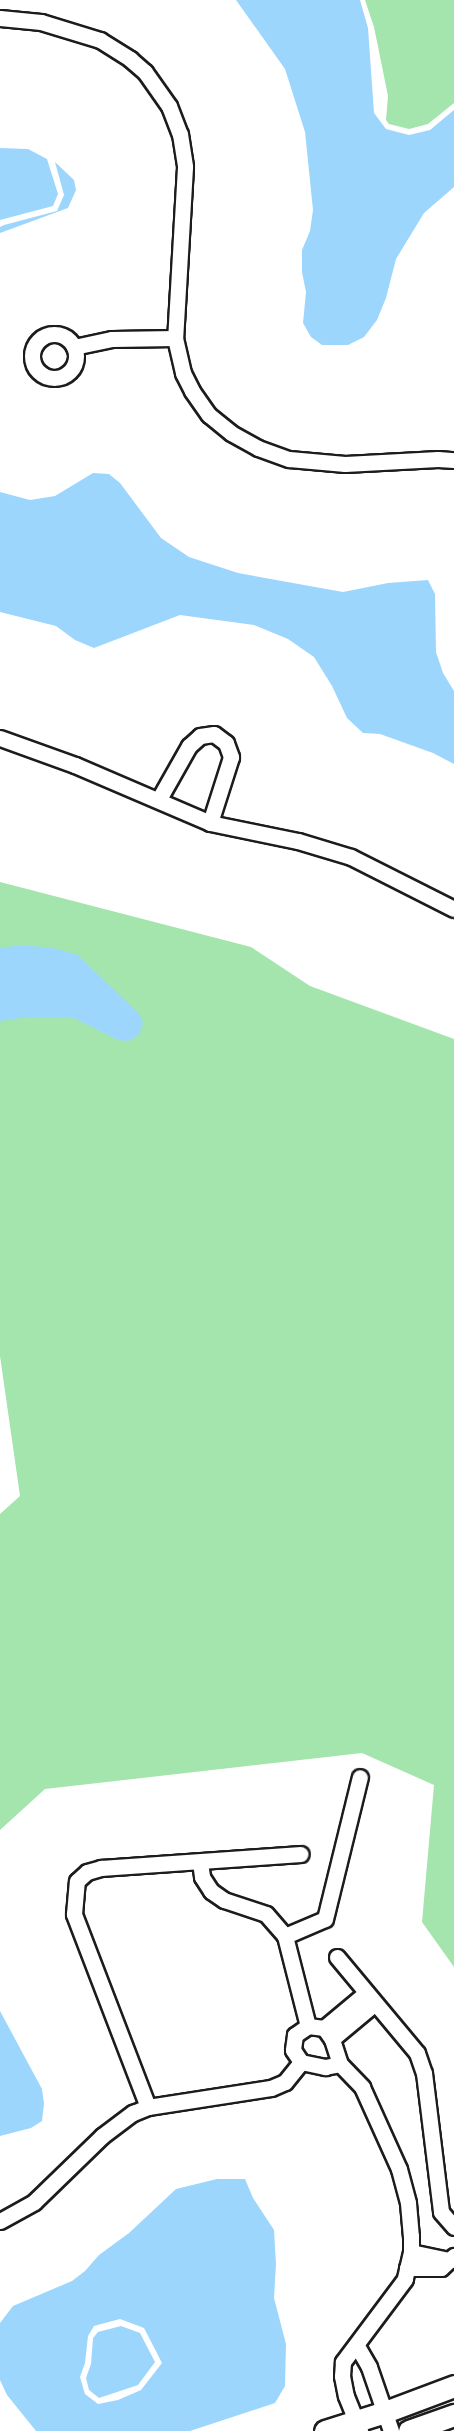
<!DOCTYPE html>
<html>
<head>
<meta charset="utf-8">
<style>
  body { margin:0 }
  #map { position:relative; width:454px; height:2431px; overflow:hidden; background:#fff; font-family:"Playpen Sans",sans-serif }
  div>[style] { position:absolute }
  .green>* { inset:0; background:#a4e4ad }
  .water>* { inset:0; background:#9dd6fd }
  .roads { filter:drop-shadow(2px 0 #1c1c1c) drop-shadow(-2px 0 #1c1c1c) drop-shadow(0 2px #1c1c1c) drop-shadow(0 -2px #1c1c1c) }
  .street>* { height:15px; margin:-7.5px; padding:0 7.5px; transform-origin:7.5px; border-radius:7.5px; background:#fff }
  .street>.ring { margin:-7.5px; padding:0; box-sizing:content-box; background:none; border:15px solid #fff; border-radius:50% }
  .secondary>* { height:21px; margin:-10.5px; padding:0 10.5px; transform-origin:10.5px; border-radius:10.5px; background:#fff }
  span { translate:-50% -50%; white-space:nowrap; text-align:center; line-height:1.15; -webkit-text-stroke:6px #fff; paint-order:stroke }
</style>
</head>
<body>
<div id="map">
  <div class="green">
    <i style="clip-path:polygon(365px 0,454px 0,454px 103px,428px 124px,409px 129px,389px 124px,386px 120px,388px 96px,374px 27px)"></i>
    <i style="clip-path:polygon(0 882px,251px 947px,310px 986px,454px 1039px,454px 1967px,422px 1922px,434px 1785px,362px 1753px,45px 1789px,0 1830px,0 1514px,20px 1496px,0 1356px)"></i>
  </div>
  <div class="water">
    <i style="clip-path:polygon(236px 0,360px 0,368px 28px,374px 113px,386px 129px,409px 135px,430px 130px,454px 110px,454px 187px,424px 213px,396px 259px,386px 298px,377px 320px,364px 337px,348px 345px,322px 345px,311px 337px,303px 323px,306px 292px,302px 272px,302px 250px,310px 231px,313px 210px,305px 132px,285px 69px)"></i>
    <i style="clip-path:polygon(0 148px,28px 149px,47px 159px,58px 194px,53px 206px,0 220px)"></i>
    <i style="clip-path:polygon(55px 162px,74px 180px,76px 190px,68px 208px,0 233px,0 227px,4px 225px,57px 211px,64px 195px)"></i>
    <i style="clip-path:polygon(93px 473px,109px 474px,120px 483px,161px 538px,189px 557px,238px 573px,343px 592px,388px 583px,428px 580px,435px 594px,436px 652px,443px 673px,454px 691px,454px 764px,433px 753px,380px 734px,363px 733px,347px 718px,332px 686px,314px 657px,288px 639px,254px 625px,180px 615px,94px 648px,75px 640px,56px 626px,0 612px,0 492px,30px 500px,55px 496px)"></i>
    <i style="clip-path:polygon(22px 945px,53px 948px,78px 955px,140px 1015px,143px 1023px,139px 1035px,128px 1041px,118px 1040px,72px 1017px,28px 1017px,0 1021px,0 948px)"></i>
    <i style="clip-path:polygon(0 2011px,42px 2089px,44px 2104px,42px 2121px,31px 2128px,0 2136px)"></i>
    <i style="clip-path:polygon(evenodd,217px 2179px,245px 2179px,253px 2198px,274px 2230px,276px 2264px,274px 2298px,286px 2344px,285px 2386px,275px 2403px,190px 2431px,36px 2431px,7px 2395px,0 2380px,0 2323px,13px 2306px,72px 2281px,85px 2271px,99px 2255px,129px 2233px,176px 2189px,217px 2179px,120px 2319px,144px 2328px,162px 2363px,141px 2390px,118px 2400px,98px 2404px,85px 2394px,80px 2377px,85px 2363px,88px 2336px,94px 2326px,120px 2319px)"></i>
    <i style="clip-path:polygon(121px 2326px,140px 2333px,155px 2362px,138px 2385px,99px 2398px,89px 2390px,86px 2378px,91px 2364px,93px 2338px,98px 2332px)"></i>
  </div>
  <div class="roads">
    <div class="street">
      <i style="left:0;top:18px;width:41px;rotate:5.6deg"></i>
      <i style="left:41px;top:22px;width:62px;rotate:17deg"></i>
      <i style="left:100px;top:40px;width:36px;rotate:32deg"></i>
      <i style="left:130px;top:59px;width:20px;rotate:41deg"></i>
      <i style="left:145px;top:72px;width:42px;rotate:54.8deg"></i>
      <i style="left:169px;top:106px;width:30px;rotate:69deg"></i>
      <i style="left:180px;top:134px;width:33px;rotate:81deg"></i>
      <i style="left:185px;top:167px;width:171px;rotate:93.3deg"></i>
      <i style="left:175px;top:338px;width:36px;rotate:77deg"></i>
      <i style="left:183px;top:373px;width:20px;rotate:63deg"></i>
      <i style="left:192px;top:391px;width:29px;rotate:55deg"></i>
      <i style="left:209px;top:415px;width:28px;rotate:39deg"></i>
      <i style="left:231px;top:433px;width:31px;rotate:29deg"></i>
      <i style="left:258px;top:448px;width:33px;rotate:20deg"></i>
      <i style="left:289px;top:459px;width:56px;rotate:5.1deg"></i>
      <i style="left:345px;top:464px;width:93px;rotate:-3.1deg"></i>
      <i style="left:438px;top:459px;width:16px;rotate:4deg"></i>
      <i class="ring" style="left:32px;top:334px;width:29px;height:29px"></i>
      <i style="left:74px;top:347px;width:39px;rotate:-12deg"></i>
      <i style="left:112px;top:339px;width:63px;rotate:-0.9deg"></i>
      <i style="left:0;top:738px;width:80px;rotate:19.8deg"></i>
      <i style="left:75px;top:765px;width:147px;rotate:23.2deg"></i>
      <i style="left:210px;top:823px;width:90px;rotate:11.6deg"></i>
      <i style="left:298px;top:841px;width:55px;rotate:16.8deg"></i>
      <i style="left:351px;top:857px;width:115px;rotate:26.8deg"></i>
      <i style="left:159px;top:799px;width:61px;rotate:-60.5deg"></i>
      <i style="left:189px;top:746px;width:15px;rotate:-42deg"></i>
      <i style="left:200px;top:736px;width:14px;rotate:-8deg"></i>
      <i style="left:214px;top:734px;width:15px;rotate:37deg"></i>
      <i style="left:226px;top:743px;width:15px;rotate:70deg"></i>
      <i style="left:231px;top:757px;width:69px;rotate:107.7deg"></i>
      <i style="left:200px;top:1862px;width:15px;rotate:82deg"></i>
      <i style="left:202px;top:1877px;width:17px;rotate:57deg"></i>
      <i style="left:211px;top:1891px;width:16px;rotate:35deg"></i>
      <i style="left:224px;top:1900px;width:44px;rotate:18.4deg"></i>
      <i style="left:266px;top:1914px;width:29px;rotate:49deg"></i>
      <i style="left:285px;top:1936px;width:93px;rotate:75.7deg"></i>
      <i style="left:285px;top:1936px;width:43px;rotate:-23deg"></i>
      <i style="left:325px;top:1919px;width:146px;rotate:-76.2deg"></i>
      <i style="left:337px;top:1957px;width:125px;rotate:50.2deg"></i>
      <i style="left:417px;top:2053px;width:21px;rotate:71deg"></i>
      <i style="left:424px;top:2073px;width:140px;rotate:83deg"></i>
      <i style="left:441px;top:2212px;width:20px;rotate:49deg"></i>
      <i style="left:324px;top:2028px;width:55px;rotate:-39.8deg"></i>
      <i style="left:332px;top:2039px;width:55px;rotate:-39.8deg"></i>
      <i style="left:340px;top:2064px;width:26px;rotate:-108deg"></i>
      <i style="left:332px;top:2039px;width:14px;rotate:-126deg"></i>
      <i style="left:324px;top:2028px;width:16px;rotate:-173deg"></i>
      <i style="left:308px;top:2026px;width:16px;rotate:145deg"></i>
      <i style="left:295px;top:2035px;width:15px;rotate:98deg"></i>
      <i style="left:293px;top:2050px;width:14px;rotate:56deg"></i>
      <i style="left:301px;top:2062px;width:25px;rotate:12deg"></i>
      <i style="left:325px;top:2067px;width:15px;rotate:-11deg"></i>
      <i style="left:340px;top:2064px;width:32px;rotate:46deg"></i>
      <i style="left:362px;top:2087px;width:90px;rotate:65.7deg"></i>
      <i style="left:399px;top:2169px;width:35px;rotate:75deg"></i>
      <i style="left:408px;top:2203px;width:33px;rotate:85deg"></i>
      <i style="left:411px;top:2236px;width:16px;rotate:90deg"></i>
      <i style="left:411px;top:2252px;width:28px;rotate:103deg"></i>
      <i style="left:405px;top:2279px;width:104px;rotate:126.8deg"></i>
      <i style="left:343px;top:2362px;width:14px;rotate:94deg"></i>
      <i style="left:342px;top:2376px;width:20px;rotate:79deg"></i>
      <i style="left:346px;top:2396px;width:38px;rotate:68deg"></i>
      <i style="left:148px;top:2107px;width:207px;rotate:-111deg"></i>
      <i style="left:74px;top:1914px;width:33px;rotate:-85deg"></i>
      <i style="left:77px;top:1881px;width:13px;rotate:-42deg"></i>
      <i style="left:87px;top:1872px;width:15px;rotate:-16deg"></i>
      <i style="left:101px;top:1868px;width:200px;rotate:-4deg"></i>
      <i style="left:0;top:2221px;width:39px;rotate:-29deg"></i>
      <i style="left:34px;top:2202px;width:95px;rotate:-44.1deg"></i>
      <i style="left:102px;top:2136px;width:39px;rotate:-37deg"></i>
      <i style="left:133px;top:2113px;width:16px;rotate:-22deg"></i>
      <i style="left:148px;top:2107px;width:124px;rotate:-8.8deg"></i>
      <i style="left:271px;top:2088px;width:15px;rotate:-23deg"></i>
      <i style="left:285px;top:2082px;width:26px;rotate:-51deg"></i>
      <i style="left:411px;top:2252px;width:40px;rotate:12deg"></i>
      <i style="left:407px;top:2268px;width:34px"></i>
      <i style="left:441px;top:2268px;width:18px;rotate:-43deg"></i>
      <i style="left:357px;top:2346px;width:24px;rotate:60deg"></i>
      <i style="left:369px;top:2367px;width:68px;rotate:71deg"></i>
    </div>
    <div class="secondary">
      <i style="left:325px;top:2431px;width:63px;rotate:-17.6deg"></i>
      <i style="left:385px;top:2412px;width:74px;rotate:-20.6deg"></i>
      <i style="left:409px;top:2431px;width:48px;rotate:-19.6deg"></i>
    </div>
  </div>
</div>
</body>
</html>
